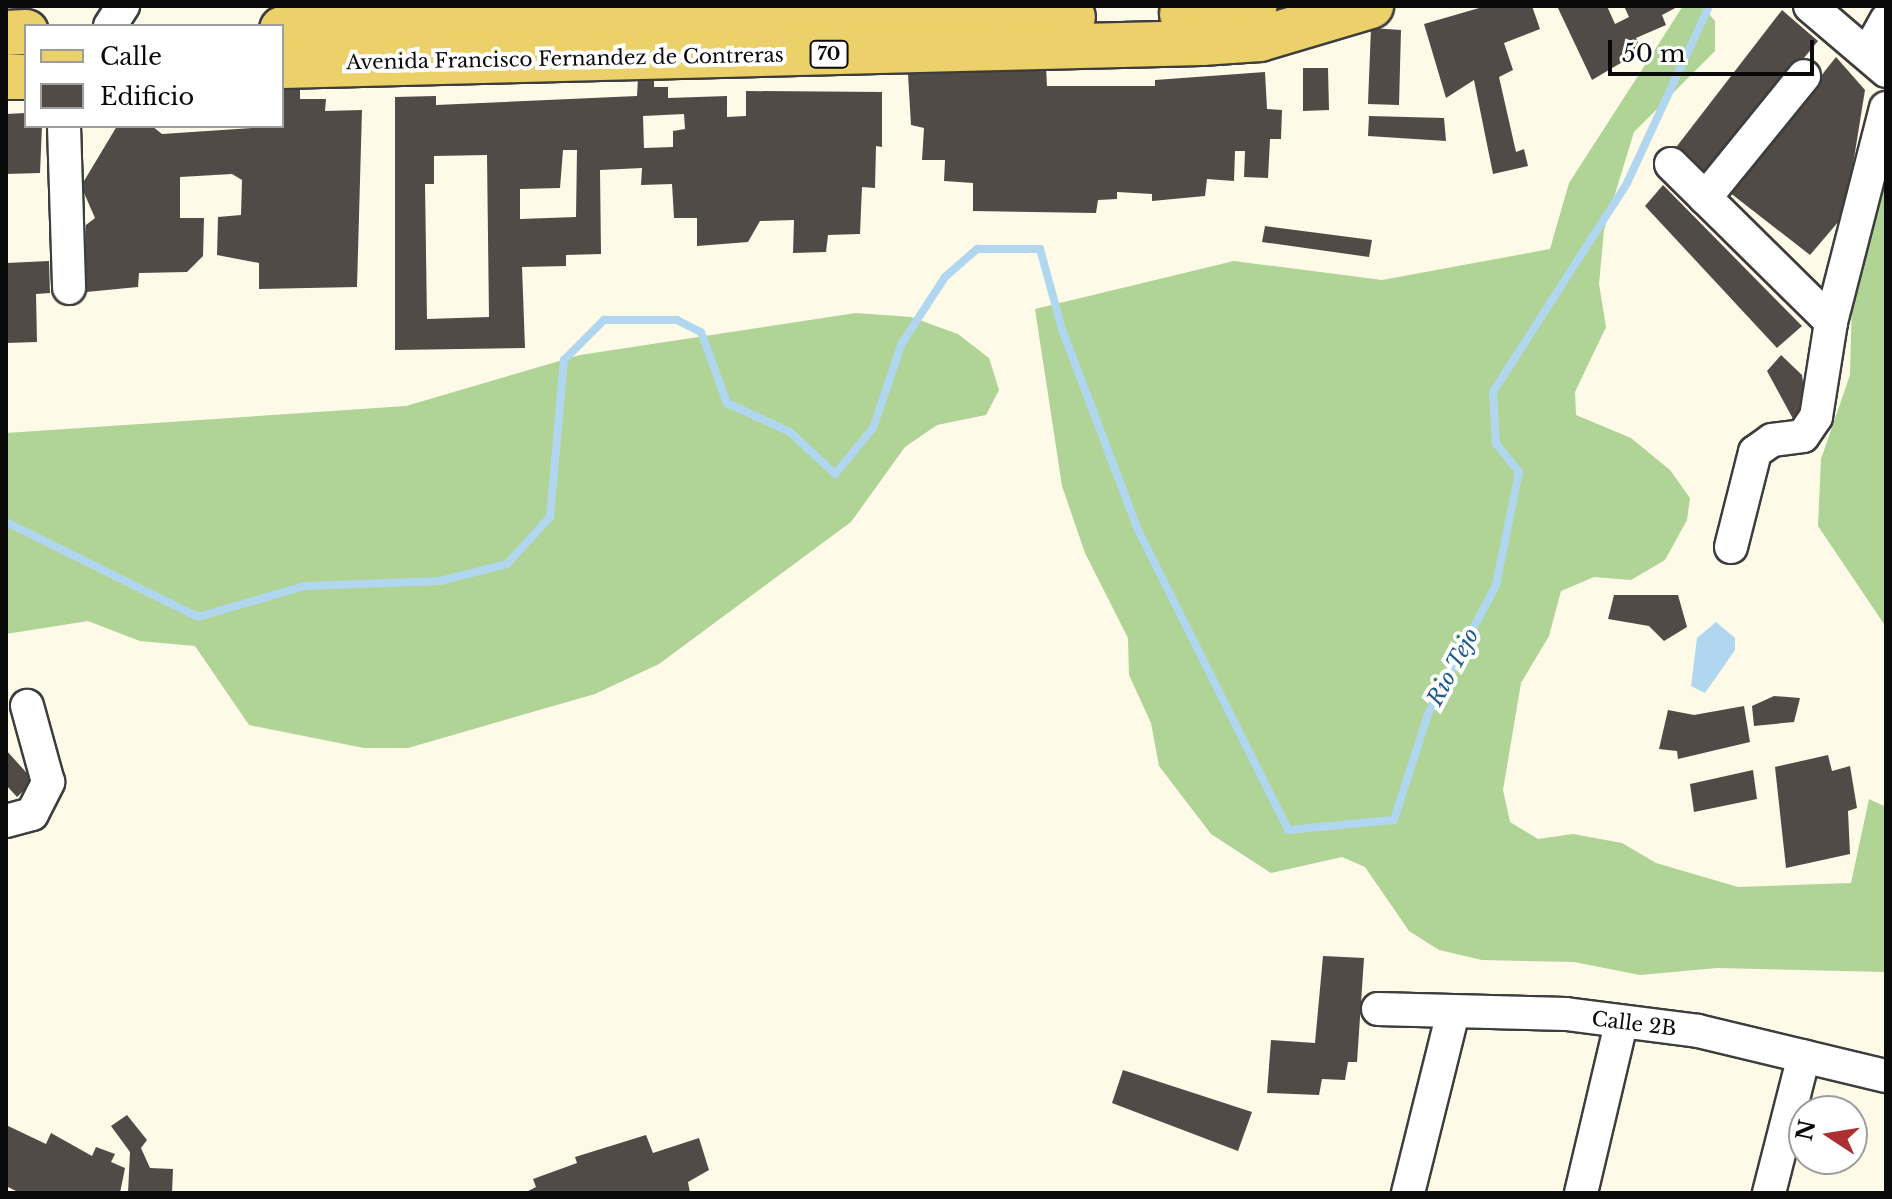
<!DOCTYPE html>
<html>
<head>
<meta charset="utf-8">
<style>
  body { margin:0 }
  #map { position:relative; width:1892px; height:1199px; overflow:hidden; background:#fdfae8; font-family:"Libre Baskerville",serif }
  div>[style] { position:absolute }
  .forest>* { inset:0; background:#b0d396 }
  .water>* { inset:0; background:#b1d7f0 }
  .stream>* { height:8px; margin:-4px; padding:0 4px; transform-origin:4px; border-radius:4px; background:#b1d7f0 }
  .building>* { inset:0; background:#514b47 }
  .roads { filter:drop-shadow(2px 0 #3d3d3d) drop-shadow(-2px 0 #3d3d3d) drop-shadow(0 2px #3d3d3d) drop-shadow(0 -2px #3d3d3d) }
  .minor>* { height:32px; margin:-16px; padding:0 16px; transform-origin:16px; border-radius:16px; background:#fff }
  .primary>* { height:44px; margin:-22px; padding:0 22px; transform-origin:22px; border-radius:22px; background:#ecd069 }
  span { translate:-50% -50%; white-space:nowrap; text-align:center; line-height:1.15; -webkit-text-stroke:8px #fff; paint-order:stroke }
  .shield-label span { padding:2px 6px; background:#fff; border:2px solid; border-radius:6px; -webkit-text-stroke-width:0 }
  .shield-label { font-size:18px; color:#0a0a0a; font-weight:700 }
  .street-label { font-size:20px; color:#0a0a0a }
  .water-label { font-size:22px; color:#1f5b8f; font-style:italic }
  .frame { position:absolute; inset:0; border:8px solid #0a0a0a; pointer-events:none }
  .legend { position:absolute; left:24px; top:24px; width:260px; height:104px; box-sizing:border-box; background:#fff; border:2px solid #9d9d9d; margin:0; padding:10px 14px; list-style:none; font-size:24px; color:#0a0a0a }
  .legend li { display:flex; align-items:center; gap:16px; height:40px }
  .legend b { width:40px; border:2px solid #9d9d9d }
  .north { position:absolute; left:1788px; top:1095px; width:80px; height:80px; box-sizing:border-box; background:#fff; border:2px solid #9d9d9d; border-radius:50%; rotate:282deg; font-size:22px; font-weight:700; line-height:32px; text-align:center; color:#0a0a0a }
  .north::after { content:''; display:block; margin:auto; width:28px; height:36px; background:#ac2f31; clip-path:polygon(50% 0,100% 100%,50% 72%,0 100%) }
  .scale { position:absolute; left:1608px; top:40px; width:206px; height:36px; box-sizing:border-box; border:4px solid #0a0a0a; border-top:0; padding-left:10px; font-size:24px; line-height:28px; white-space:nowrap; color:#0a0a0a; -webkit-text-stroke:6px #fff; paint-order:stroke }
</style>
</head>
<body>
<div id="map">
  <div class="forest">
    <i style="clip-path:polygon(1683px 6px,1702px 6px,1715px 21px,1715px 51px,1634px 132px,1604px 230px,1599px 284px,1606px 327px,1575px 392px,1576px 415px,1631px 438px,1670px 470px,1690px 498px,1687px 520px,1665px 560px,1631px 580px,1594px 577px,1561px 591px,1549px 636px,1521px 683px,1503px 790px,1510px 822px,1538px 839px,1573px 834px,1622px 843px,1656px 863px,1738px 887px,1851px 883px,1869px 799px,1886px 807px,1886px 972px,1717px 968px,1640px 975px,1574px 962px,1482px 960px,1439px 950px,1409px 931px,1365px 867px,1342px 857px,1271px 873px,1211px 834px,1159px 766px,1151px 723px,1129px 675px,1128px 638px,1085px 553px,1062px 486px,1035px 309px,1234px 261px,1382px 280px,1550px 249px,1569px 183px)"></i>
    <i style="clip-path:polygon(1886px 174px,1886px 627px,1818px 526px,1821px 459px,1850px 375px,1852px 298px)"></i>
    <i style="clip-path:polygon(856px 313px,911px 317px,958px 334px,989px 358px,999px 390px,986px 415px,937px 425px,905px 447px,851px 522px,659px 664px,595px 694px,408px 748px,364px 748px,249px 725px,195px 646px,140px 641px,88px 621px,6px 634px,6px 433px,406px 406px,580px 355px)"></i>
  </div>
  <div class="water">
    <i style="clip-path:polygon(1716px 622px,1735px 638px,1735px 650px,1705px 693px,1691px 686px,1697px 638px)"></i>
  </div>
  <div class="stream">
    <i style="left:6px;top:522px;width:214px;rotate:26.3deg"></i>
    <i style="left:198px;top:617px;width:111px;rotate:-16.2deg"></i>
    <i style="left:305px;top:586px;width:135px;rotate:-2.1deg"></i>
    <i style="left:440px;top:581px;width:69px;rotate:-14.2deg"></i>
    <i style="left:507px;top:564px;width:64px;rotate:-47.5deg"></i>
    <i style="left:550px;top:517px;width:158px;rotate:-84.9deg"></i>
    <i style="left:564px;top:360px;width:57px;rotate:-45deg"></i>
    <i style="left:604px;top:320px;width:73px"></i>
    <i style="left:677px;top:320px;width:27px;rotate:27deg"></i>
    <i style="left:701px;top:332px;width:76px;rotate:69.9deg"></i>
    <i style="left:727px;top:403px;width:69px;rotate:24.7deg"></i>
    <i style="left:790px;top:432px;width:62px;rotate:43deg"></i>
    <i style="left:835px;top:474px;width:60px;rotate:-50.4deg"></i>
    <i style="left:873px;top:428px;width:90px;rotate:-71.2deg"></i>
    <i style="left:902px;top:343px;width:79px;rotate:-56.9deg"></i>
    <i style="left:945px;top:277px;width:43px;rotate:-41.2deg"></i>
    <i style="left:977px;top:249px;width:63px"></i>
    <i style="left:1040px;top:249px;width:83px;rotate:74.6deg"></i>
    <i style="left:1062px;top:329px;width:215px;rotate:69.3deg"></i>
    <i style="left:1138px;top:530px;width:335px;rotate:63.4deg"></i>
    <i style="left:1288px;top:830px;width:106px;rotate:-5.4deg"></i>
    <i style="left:1394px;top:820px;width:111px;rotate:-72.2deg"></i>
    <i style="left:1428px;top:714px;width:146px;rotate:-62.2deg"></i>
    <i style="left:1496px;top:585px;width:115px;rotate:-78.5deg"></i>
    <i style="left:1519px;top:472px;width:36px;rotate:-129deg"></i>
    <i style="left:1496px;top:444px;width:52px;rotate:-93.3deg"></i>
    <i style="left:1493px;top:392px;width:248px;rotate:-57.3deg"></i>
    <i style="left:1627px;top:183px;width:195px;rotate:-65.1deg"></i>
  </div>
  <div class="building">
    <i style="clip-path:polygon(1486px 6px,1532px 6px,1540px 29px,1504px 43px,1513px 70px,1499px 77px,1516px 152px,1524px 149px,1528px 166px,1493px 174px,1474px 80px,1446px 98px,1424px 24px)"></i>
    <i style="clip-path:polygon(1557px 6px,1607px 6px,1615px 24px,1629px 17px,1624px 6px,1679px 6px,1662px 15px,1666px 25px,1636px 38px,1641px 51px,1592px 80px)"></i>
    <i style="clip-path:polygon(1782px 10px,1818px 41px,1705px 178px,1674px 150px)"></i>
    <i style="clip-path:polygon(1371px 28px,1401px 30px,1399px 105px,1368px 104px)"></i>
    <i style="clip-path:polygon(1836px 57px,1865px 90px,1845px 214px,1810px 255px,1729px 192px)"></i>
    <i style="clip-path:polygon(1046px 66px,1047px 86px,1155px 86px,1155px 80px,1265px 72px,1267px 109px,1282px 110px,1281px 139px,1270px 139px,1268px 178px,1244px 177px,1245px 151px,1235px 151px,1234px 181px,1207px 179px,1205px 196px,1152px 201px,1152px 194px,1117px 192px,1117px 199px,1098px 200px,1096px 213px,973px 211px,973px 183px,944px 181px,945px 160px,922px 160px,924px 128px,911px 125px,908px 74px)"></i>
    <i style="clip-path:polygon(1303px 68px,1328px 68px,1329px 110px,1303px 111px)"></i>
    <i style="clip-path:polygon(evenodd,654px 77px,654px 87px,668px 87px,668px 98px,727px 96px,727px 117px,746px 116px,746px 91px,882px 92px,882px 147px,876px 146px,875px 188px,862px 187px,860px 234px,828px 235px,826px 252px,793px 253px,794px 220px,760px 221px,748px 242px,697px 246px,697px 218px,674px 218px,672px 184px,641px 185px,642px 168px,600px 170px,601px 254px,566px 255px,566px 266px,522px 267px,525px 348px,395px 350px,395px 97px,436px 96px,436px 105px,637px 96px,638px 78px,654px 77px,684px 114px,685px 129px,673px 131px,673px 147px,644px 148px,643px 116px,684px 114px,654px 77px,563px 150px,577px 150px,576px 217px,520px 219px,520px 189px,560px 188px,563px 150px,654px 77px,487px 155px,489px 317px,427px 319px,425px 184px,434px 184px,434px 156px,487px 155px)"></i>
    <i style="clip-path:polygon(300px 89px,300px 99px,326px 99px,325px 111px,362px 110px,357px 287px,259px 289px,259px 263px,217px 255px,218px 217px,241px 215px,242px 180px,232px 174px,180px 177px,180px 218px,204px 218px,203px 256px,187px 272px,139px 273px,138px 287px,86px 292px,86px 225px,95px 218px,81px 186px,117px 126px,152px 126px,162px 134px,282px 126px,282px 90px)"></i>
    <i style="clip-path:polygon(26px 113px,26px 126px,42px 126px,40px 173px,6px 174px,6px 114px)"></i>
    <i style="clip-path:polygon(1369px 116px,1444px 118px,1446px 141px,1368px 136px)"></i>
    <i style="clip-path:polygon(1663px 185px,1802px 326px,1777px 348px,1645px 206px)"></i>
    <i style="clip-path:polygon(1265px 226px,1372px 240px,1369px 257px,1262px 242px)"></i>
    <i style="clip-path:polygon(49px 261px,50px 293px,36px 294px,37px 342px,6px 343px,6px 263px)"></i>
    <i style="clip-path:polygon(1781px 355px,1802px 375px,1808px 419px,1799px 430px,1767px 371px)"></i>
    <i style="clip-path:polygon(1614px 595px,1678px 595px,1687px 627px,1664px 641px,1649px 626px,1608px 619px)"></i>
    <i style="clip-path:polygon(1774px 696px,1800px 698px,1794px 722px,1754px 726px,1752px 706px)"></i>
    <i style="clip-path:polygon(1744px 706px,1750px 742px,1678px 759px,1677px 751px,1659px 749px,1668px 710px,1694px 715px)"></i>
    <i style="clip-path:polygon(6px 750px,34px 781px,17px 797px,6px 785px)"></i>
    <i style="clip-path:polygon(1828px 755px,1832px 771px,1850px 766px,1857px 808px,1848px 811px,1850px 854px,1786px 868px,1775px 767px)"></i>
    <i style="clip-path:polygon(1753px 770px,1757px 799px,1694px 812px,1690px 784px)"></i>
    <i style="clip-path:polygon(1323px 956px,1364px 958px,1357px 1062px,1348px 1062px,1345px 1080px,1322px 1079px,1319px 1095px,1267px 1093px,1271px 1040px,1315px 1043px)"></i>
    <i style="clip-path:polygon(1123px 1070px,1252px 1112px,1238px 1151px,1112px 1103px)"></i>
    <i style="clip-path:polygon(127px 1115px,147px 1140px,141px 1148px,150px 1168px,173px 1169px,172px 1193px,128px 1193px,130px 1152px,111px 1126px)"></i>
    <i style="clip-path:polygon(6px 1125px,46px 1144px,51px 1133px,92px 1156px,96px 1147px,115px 1154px,111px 1162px,125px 1168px,120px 1193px,20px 1193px,6px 1186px)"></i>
    <i style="clip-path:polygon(646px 1135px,653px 1153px,699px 1138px,709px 1170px,688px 1182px,690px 1193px,524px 1193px,536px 1187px,533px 1179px,577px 1163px,575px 1157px)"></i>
  </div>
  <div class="roads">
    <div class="minor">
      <i style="left:1810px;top:6px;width:100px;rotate:40.5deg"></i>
      <i style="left:110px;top:26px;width:24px;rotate:-57deg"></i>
      <i style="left:1868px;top:53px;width:38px;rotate:-61deg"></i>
      <i style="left:64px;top:126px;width:162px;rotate:88.2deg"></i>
      <i style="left:1671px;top:164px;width:225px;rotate:44.6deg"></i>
      <i style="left:1705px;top:198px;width:157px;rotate:-50.9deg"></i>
      <i style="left:1731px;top:547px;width:98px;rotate:-75.8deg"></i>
      <i style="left:1755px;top:452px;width:21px;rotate:-35deg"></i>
      <i style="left:1772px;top:440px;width:31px;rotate:-7deg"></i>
      <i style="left:1803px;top:436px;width:23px;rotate:-56deg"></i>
      <i style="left:1816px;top:417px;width:96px;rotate:-81deg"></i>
      <i style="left:1831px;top:322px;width:221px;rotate:-75.6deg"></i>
      <i style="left:6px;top:821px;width:27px;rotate:-15deg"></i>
      <i style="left:32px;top:814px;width:36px;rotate:-63deg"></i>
      <i style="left:48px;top:782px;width:79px;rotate:-105.4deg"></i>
      <i style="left:1378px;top:1009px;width:188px;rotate:1.5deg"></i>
      <i style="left:1566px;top:1014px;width:133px;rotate:7.3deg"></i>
      <i style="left:1698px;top:1031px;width:193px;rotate:13.5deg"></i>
      <i style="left:1408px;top:1193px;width:182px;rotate:-76deg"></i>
      <i style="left:1581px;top:1193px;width:174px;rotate:-76.7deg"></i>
      <i style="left:1769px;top:1193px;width:141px;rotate:-75.7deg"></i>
    </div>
    <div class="primary">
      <i style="left:1182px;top:14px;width:73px;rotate:-6.3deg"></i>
      <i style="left:282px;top:29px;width:791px;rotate:-0.87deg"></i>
      <i style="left:6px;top:33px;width:20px;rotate:-3deg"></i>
      <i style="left:282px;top:66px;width:920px;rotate:-1.43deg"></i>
      <i style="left:1202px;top:43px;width:58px;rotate:-3.9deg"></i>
      <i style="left:1260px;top:39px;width:116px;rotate:-16.6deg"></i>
      <i style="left:6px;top:77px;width:20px"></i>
    </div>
  </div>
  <div class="shield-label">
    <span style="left:829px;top:54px">70</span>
  </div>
  <div class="street-label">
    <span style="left:565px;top:59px;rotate:-1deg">Avenida Francisco Fernandez de Contreras</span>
    <span style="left:1634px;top:1024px;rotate:7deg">Calle 2B</span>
  </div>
  <div class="water-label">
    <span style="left:1453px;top:667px;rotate:-62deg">Rio Tejo</span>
  </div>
  <div class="frame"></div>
  <ul class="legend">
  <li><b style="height:10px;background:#ecd069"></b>Calle</li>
  <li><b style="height:22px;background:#514b47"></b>Edificio</li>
  </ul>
  <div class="north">N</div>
  <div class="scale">50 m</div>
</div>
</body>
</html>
